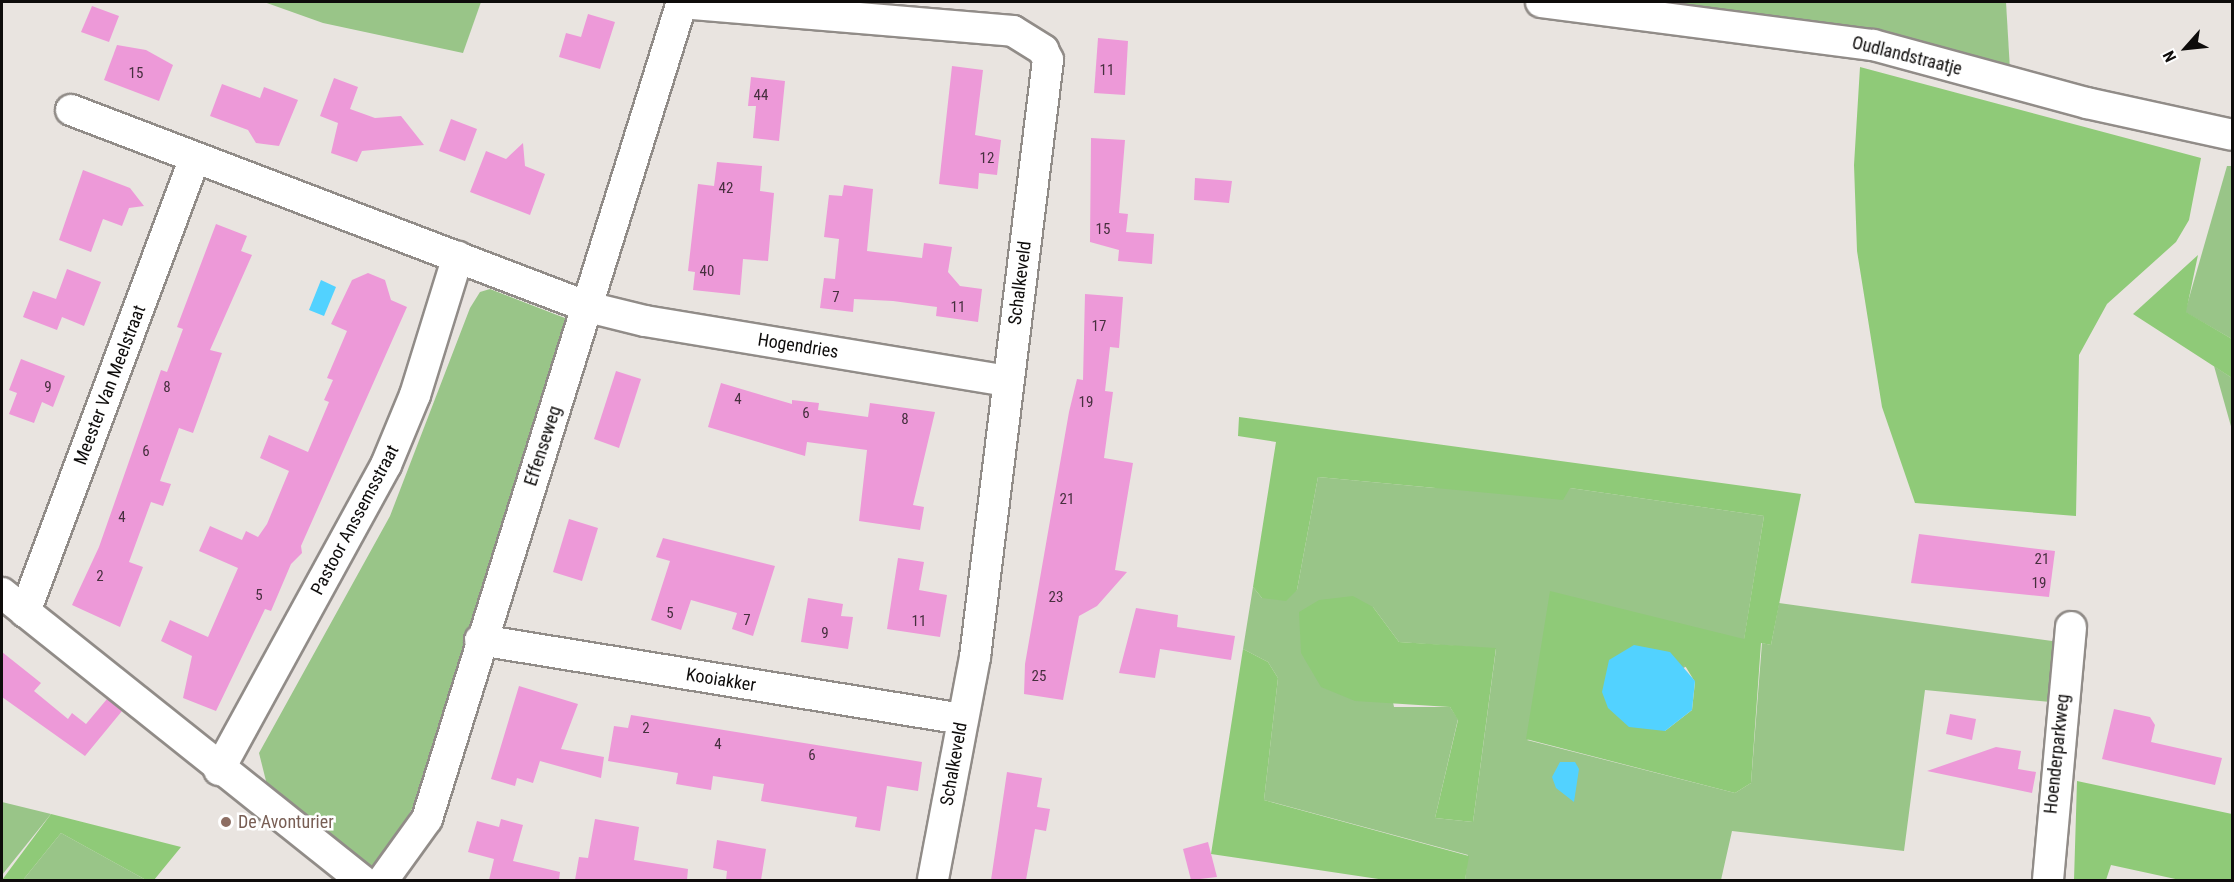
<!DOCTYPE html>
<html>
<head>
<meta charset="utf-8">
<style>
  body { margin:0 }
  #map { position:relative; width:2234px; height:882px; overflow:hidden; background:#e9e4e0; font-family:"Roboto Condensed",sans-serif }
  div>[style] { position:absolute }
  .green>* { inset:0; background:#99c588 }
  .forest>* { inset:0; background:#8fca78 }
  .water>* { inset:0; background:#52d2ff }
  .building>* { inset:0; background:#ed99d8 }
  .roads { filter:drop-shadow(2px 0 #918c88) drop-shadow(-2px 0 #918c88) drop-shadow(0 2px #918c88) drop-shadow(0 -2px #918c88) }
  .street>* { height:30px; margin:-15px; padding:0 15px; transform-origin:15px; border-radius:15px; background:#fff }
  .dots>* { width:16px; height:16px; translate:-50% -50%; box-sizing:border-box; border:3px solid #fff; border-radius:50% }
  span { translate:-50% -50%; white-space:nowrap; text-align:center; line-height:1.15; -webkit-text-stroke:5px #fff; paint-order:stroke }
  .number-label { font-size:15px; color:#462f3e }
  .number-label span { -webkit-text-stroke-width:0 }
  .street-label { font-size:18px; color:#0e0c0b }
  .education-label { font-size:18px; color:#785e54 }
  .left { translate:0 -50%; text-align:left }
  .frame { position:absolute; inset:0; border:3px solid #0e0c0b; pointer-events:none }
  .north { position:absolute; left:2156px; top:18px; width:60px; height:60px; -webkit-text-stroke:4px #fff; paint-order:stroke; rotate:243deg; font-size:16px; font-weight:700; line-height:24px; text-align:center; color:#0e0c0b }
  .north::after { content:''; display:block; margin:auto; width:21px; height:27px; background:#0e0c0b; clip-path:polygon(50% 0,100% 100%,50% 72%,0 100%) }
</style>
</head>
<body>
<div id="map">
  <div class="green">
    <i style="clip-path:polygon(264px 2px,481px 2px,463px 53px,323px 23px)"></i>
    <i style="clip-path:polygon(1613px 2px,2006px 2px,2010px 70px)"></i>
    <i style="clip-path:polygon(2227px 166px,2232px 166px,2232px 339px,2185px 312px)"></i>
    <i style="clip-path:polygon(490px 289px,570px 320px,413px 807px,376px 874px,267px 785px,259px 753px,390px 516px,470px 308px,480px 292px)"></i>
    <i style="clip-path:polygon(2214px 366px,2232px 378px,2232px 430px)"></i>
    <i style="clip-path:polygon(evenodd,1318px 477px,1435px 488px,1570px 488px,1764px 516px,1744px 640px,1527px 740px,1735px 793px,1751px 783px,1762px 643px,1771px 645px,1779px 603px,2067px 643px,2061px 703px,1925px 690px,1904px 851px,1732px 831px,1721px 880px,1465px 880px,1468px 855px,1264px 800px,1278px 678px,1268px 662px,1243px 649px,1253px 587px,1262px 598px,1297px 590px,1318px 477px,1373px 607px,1399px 642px,1496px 649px,1473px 822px,1435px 818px,1458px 719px,1450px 707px,1394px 707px,1373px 607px)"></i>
    <i style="clip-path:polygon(2px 802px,51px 814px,2px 875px)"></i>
    <i style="clip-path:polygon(61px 833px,146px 880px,23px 880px)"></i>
  </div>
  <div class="forest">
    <i style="clip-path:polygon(1860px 67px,2201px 158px,2189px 220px,2176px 242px,2107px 304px,2079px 355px,2076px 516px,1915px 503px,1882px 407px,1857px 251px,1854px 165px)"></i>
    <i style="clip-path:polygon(2198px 255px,2186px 312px,2232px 339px,2232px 378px,2133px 314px)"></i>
    <i style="clip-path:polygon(evenodd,1239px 417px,1801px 494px,1771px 645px,1761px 643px,1751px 783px,1735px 793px,1526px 739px,1550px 591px,1744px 639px,1764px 516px,1570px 488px,1563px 500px,1318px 477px,1297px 590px,1286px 601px,1262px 598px,1253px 587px,1276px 442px,1238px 436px,1239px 417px,1684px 664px,1695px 682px,1692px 710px,1665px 731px,1684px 664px)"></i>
    <i style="clip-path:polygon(1353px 596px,1373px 607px,1399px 642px,1496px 648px,1473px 822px,1435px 818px,1458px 720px,1450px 707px,1355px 701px,1321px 687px,1301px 653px,1299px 612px,1319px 600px)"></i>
    <i style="clip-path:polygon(1243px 649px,1268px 662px,1278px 678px,1264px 800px,1469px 856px,1465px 880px,1385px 880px,1211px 854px)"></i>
    <i style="clip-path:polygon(2077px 781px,2232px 814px,2232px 880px,2180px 880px,2111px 865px,2106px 880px,2074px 880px)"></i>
    <i style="clip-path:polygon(51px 814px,181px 847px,154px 880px,146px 880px,61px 833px,23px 880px,2px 880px)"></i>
  </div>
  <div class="water">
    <i style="clip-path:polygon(321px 280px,336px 287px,324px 316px,309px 310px)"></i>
    <i style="clip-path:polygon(1634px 645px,1670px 652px,1695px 681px,1692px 710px,1665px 731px,1629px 727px,1608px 708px,1602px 692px,1609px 660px)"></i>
    <i style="clip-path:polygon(1560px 762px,1575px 762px,1579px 769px,1574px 802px,1556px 788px,1552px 777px)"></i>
  </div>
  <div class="building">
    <i style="clip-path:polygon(92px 6px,119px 16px,109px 42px,81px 32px)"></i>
    <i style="clip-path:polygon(588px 14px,615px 22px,600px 69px,559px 57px,566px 33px,581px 37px)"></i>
    <i style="clip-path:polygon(1098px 38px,1128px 41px,1125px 95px,1094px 93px)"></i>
    <i style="clip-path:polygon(117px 45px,146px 50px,173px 65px,159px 101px,104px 80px)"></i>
    <i style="clip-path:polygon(952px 66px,983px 70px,975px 135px,1001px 140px,997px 175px,979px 173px,978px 189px,939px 184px)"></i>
    <i style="clip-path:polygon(751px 77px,785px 81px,779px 141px,753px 138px,756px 106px,748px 106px)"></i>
    <i style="clip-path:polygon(334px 78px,358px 87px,350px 109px,375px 118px,401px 116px,424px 145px,362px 151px,357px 162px,331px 153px,338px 123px,320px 116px)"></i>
    <i style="clip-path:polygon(222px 84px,260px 98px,264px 87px,298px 100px,279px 146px,256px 143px,248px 130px,210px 116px)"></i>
    <i style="clip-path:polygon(451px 119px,477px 129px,465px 161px,439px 151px)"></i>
    <i style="clip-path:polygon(1091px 138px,1125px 140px,1119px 213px,1128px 214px,1126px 232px,1154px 234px,1152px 264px,1118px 261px,1119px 250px,1090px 242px)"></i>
    <i style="clip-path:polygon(523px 143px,525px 166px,545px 174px,530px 215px,470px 192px,486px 151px,506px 159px)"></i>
    <i style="clip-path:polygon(717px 162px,762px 166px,760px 191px,774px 193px,768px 261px,743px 259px,740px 295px,693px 290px,695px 272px,688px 271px,698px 184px,714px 186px)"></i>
    <i style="clip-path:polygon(83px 170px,130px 188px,144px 206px,129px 208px,122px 226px,103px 219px,91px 252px,59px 240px)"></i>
    <i style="clip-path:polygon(1195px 178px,1232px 181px,1229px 203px,1194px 200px)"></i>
    <i style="clip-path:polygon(844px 185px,873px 189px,867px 251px,922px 258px,924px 243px,952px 247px,948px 272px,960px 286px,982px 289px,978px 322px,936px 316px,937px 307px,893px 301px,854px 299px,853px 312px,820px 308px,824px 278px,835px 279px,839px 239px,824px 237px,829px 195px,842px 196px)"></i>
    <i style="clip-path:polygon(216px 224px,247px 236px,241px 251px,252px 255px,210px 350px,222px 353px,193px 433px,179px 428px,160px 481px,171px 484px,163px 506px,151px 502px,129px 562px,143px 567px,120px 627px,72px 605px,99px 547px,161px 370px,167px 372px,183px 329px,177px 327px)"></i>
    <i style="clip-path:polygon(67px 269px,101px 282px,84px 326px,62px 317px,57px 330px,23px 317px,33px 291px,56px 299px)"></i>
    <i style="clip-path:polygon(368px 273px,385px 280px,391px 300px,407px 307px,301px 546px,302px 553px,291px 564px,271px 611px,265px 609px,216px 711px,183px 698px,192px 656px,161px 641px,170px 620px,208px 637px,238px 568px,199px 551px,210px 526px,242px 540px,246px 531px,258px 537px,267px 524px,289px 471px,260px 458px,269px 435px,308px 452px,329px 402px,324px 400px,333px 380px,327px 378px,347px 331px,331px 324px,352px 280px)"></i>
    <i style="clip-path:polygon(1085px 294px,1123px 297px,1119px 348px,1110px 347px,1105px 391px,1113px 392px,1104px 458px,1133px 463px,1115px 570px,1127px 572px,1097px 606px,1079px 616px,1063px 700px,1024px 694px,1025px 664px,1069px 412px,1077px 379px,1083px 380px)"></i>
    <i style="clip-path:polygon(21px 359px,65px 376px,53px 407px,42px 402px,34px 423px,9px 414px,17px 393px,9px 390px)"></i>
    <i style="clip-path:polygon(616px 371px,641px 379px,619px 448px,594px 439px)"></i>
    <i style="clip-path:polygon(721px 383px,792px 404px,792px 400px,819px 403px,818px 410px,868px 417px,870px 403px,935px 412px,913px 505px,924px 507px,920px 530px,859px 521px,867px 450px,807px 442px,805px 456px,708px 427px)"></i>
    <i style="clip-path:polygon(569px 519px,598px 528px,582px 581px,553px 572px)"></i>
    <i style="clip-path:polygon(1919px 534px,2055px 551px,2049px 597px,1911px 583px)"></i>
    <i style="clip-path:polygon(663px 538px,775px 566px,753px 636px,732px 629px,737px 613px,691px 600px,681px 630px,651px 620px,670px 561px,656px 557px)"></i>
    <i style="clip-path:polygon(898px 558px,924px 562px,919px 590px,947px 595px,940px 637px,887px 629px)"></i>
    <i style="clip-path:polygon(808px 598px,843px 604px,841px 616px,853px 617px,848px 649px,801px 642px)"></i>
    <i style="clip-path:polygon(1136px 608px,1178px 615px,1177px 627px,1235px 636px,1231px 660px,1160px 649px,1155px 678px,1119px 673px)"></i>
    <i style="clip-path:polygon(2px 652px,41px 683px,34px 691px,68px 719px,72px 713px,86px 724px,107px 699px,122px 711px,85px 756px,2px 697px)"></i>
    <i style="clip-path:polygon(519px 686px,578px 704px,561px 749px,604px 757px,601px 778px,540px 761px,533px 783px,517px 778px,515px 786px,491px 779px)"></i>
    <i style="clip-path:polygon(2114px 709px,2150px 717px,2155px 725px,2151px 742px,2222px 758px,2215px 785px,2102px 759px)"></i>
    <i style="clip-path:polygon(1950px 714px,1976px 719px,1972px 740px,1946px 734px)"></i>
    <i style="clip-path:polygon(631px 715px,922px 762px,918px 791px,887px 786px,880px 831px,855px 827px,857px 817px,761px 801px,764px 784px,713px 776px,711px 790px,676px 784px,678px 773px,608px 761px,614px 726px,628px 728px)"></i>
    <i style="clip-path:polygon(1996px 747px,2021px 751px,2018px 769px,2036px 772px,2032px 793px,1927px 771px)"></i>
    <i style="clip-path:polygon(1007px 772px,1042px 778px,1037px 807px,1050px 809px,1046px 831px,1035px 829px,1026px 880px,991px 880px)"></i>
    <i style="clip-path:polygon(501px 819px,523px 825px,513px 861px,560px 872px,559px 880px,489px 880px,494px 859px,468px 852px,477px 821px,499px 827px)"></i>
    <i style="clip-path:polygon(595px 819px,639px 827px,634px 860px,688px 869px,687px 880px,575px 880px,579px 857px,588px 858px)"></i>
    <i style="clip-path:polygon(717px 840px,766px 849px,761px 880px,726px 880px,727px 871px,713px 868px)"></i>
    <i style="clip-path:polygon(1208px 842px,1217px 877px,1191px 880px,1183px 849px)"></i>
  </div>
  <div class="roads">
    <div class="street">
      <i style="left:1541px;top:2px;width:335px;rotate:7.4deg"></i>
      <i style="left:1873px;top:45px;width:222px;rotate:15.2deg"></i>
      <i style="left:2087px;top:103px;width:148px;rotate:12.4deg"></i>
      <i style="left:681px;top:3px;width:333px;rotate:4.8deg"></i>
      <i style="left:1013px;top:31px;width:36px;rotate:32deg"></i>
      <i style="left:1043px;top:50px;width:11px;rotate:63deg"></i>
      <i style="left:1048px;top:60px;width:601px;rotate:96.97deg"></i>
      <i style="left:975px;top:657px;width:227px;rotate:100.7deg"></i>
      <i style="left:71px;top:110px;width:553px;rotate:20.86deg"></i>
      <i style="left:588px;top:307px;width:59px;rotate:13.8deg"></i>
      <i style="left:645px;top:321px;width:368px;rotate:9.4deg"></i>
      <i style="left:2px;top:593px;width:460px;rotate:38.6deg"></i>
      <i style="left:25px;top:612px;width:485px;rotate:-69.5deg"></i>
      <i style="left:480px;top:640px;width:488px;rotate:9.3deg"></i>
      <i style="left:219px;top:770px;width:348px;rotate:-61.3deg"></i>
      <i style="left:386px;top:465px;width:76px;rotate:-67.5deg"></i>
      <i style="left:415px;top:395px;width:145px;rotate:-72.8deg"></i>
      <i style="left:383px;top:880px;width:75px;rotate:-54.2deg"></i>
      <i style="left:427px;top:819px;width:856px;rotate:-72.67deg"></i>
      <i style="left:2048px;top:880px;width:254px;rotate:-84.8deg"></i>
    </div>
  </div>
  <div class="dots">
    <i style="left:226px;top:822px;background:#8d6e63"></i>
  </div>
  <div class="number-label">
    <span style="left:1107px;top:71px">11</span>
    <span style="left:136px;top:74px">15</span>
    <span style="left:761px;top:96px">44</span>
    <span style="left:987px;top:159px">12</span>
    <span style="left:726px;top:189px">42</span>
    <span style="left:1103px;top:230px">15</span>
    <span style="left:707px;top:272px">40</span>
    <span style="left:836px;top:298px">7</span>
    <span style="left:958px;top:308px">11</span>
    <span style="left:1099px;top:327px">17</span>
    <span style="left:48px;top:388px">9</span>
    <span style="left:167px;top:388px">8</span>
    <span style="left:738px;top:400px">4</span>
    <span style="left:1086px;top:403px">19</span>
    <span style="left:806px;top:414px">6</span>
    <span style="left:905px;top:420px">8</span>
    <span style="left:146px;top:452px">6</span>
    <span style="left:1067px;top:500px">21</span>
    <span style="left:122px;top:518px">4</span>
    <span style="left:2042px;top:560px">21</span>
    <span style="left:100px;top:577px">2</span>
    <span style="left:2039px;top:584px">19</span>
    <span style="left:259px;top:596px">5</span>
    <span style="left:1056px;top:598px">23</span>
    <span style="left:670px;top:614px">5</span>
    <span style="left:747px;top:621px">7</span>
    <span style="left:919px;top:622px">11</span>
    <span style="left:825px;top:634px">9</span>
    <span style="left:1039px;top:677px">25</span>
    <span style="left:646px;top:729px">2</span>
    <span style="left:718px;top:745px">4</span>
    <span style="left:812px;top:756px">6</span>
  </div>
  <div class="street-label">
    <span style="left:1907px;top:56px;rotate:14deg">Oudlandstraatje</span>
    <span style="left:1020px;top:283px;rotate:-83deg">Schalkeveld</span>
    <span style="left:798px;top:346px;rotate:9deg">Hogendries</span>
    <span style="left:110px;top:385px;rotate:-69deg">Meester Van Meelstraat</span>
    <span style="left:543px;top:446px;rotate:-72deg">Effenseweg</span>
    <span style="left:355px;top:520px;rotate:-62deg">Pastoor Anssemsstraat</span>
    <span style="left:721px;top:680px;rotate:9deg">Kooiakker</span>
    <span style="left:2057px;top:754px;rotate:-84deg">Hoenderparkweg</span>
    <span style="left:954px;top:764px;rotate:-80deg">Schalkeveld</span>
  </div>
  <div class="education-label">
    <span class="left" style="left:238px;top:822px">De Avonturier</span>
  </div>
  <div class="frame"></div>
  <div class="north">N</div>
</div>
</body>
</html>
